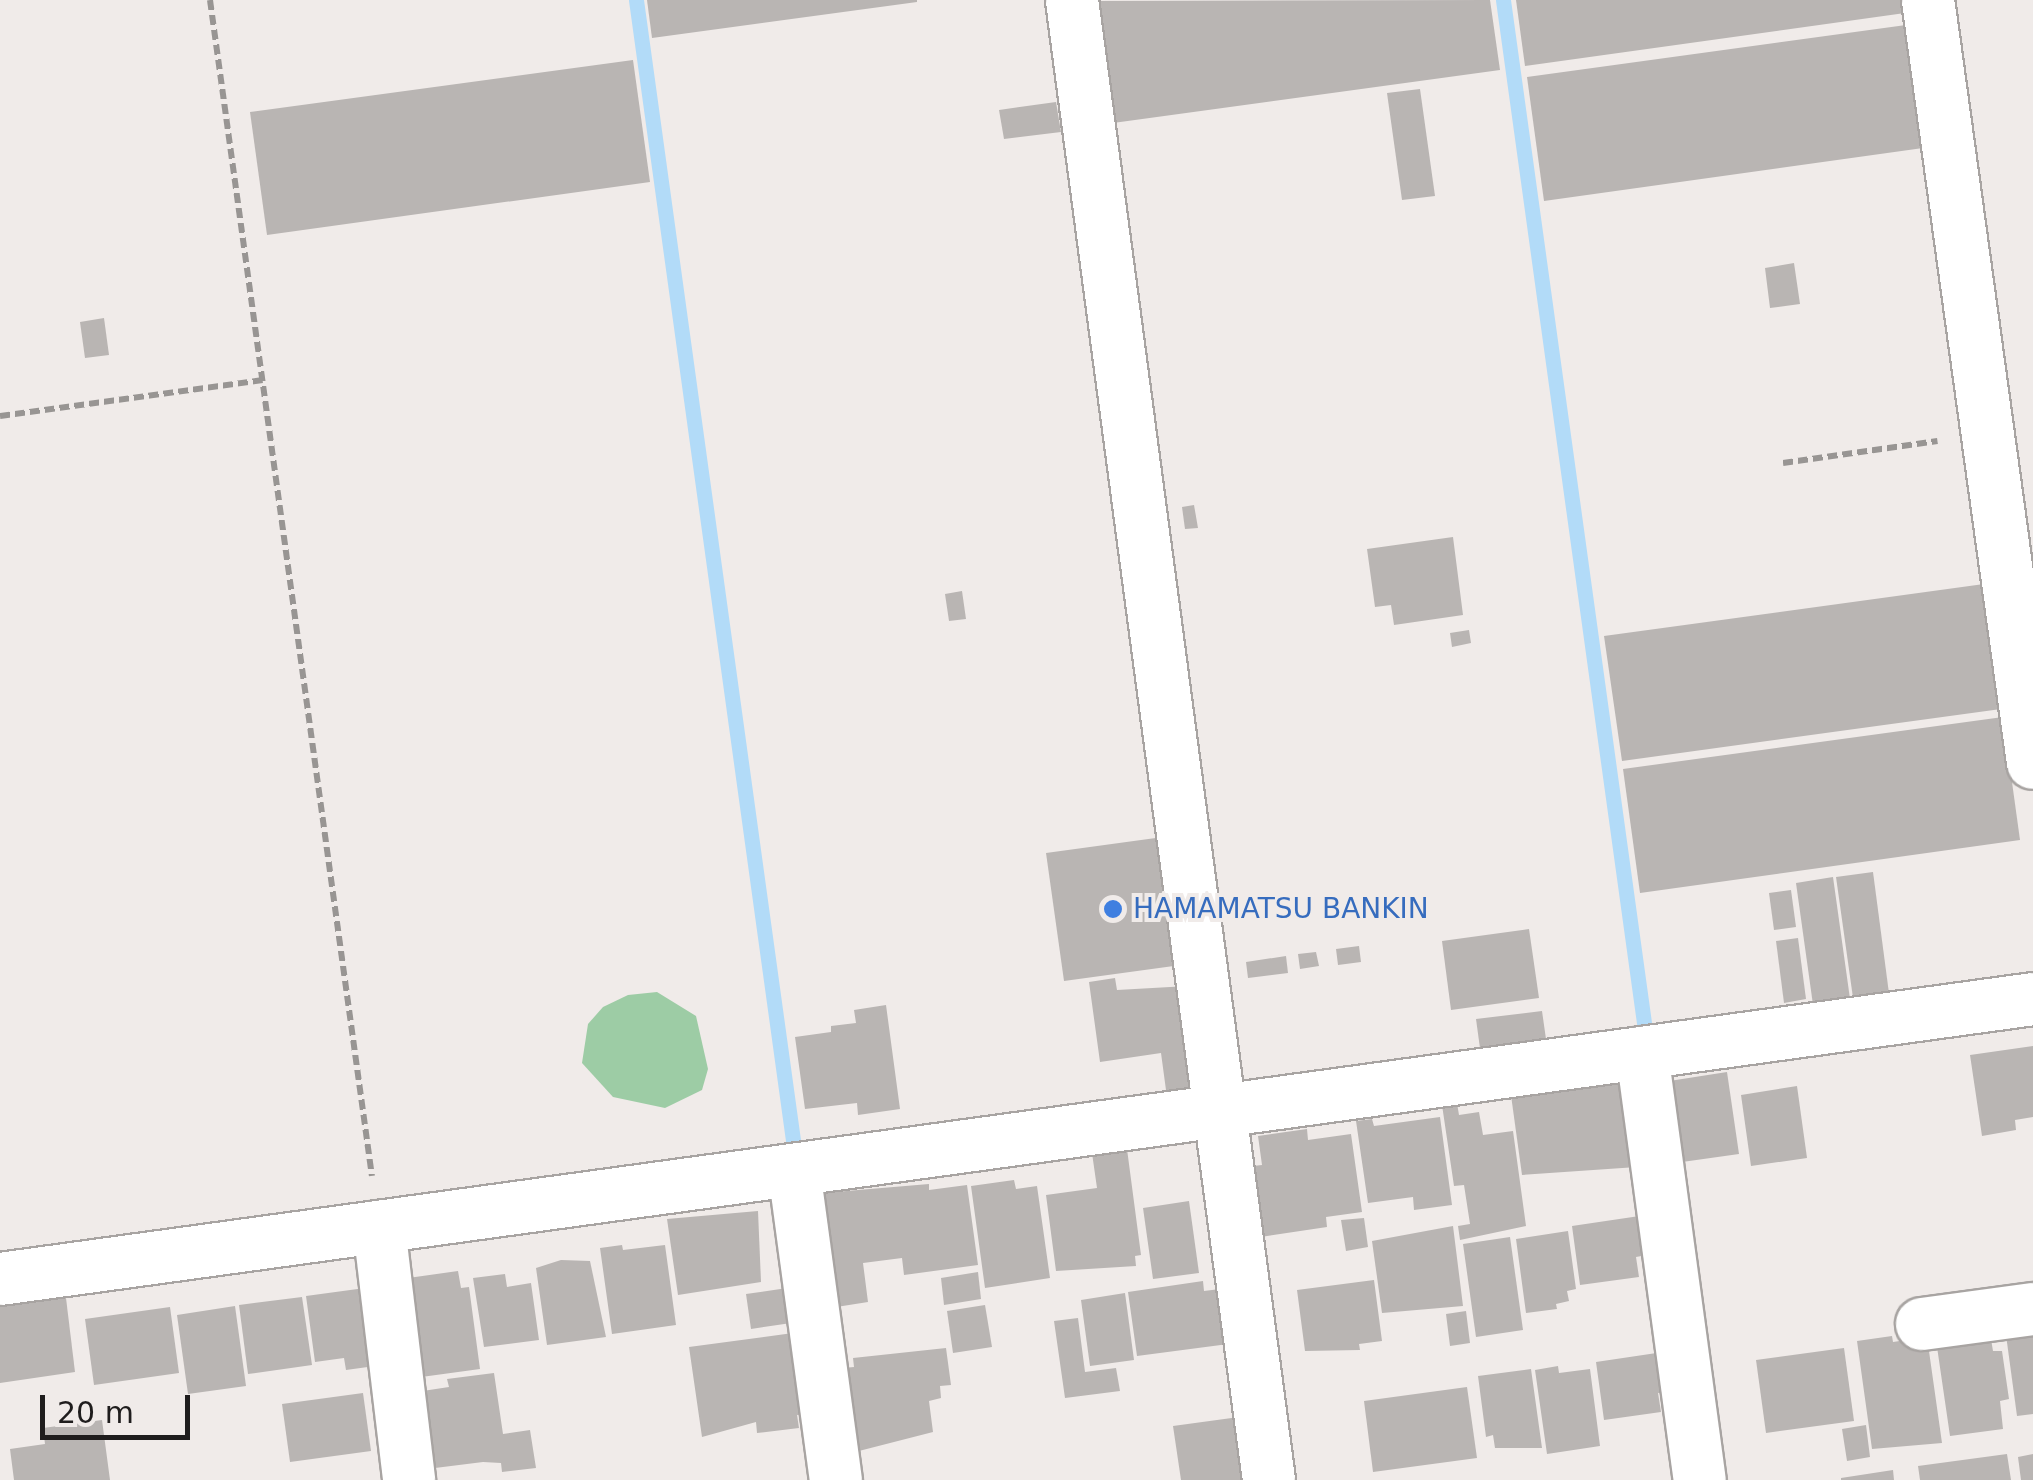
<!DOCTYPE html>
<html>
<head>
<meta charset="utf-8">
<style>
  body { margin:0 }
  #map { position:relative; width:2033px; height:1480px; overflow:hidden; background:#f0ebe9; font-family:"DejaVu Sans",sans-serif }
  div>[style] { position:absolute }
  .forest>* { inset:0; background:#9dcca5 }
  .stream>* { height:15px; margin:-7.5px; padding:0 7.5px; transform-origin:7.5px; border-radius:7.5px; background:#b2dbf8 }
  .building>* { inset:0; background:#b9b5b3 }
  .path>* { height:6px; margin-top:-3px; transform-origin:0; background:repeating-linear-gradient(90deg,#989593 0 10px,transparent 0 15px) }
  .roads { filter:drop-shadow(2px 0 #a8a4a2) drop-shadow(-2px 0 #a8a4a2) drop-shadow(0 2px #a8a4a2) drop-shadow(0 -2px #a8a4a2) }
  .minor>* { height:52px; margin:-26px; padding:0 26px; transform-origin:26px; border-radius:26px; background:#fff }
  .dots>* { width:28px; height:28px; translate:-50% -50%; box-sizing:border-box; border:5px solid #f0ebe9; border-radius:50% }
  span { translate:-50% -50%; white-space:nowrap; text-align:center; line-height:1.15; -webkit-text-stroke:8px #f0ebe9; paint-order:stroke }
  .shop-label { font-size:28px; color:#366cbe }
  .left { translate:0 -50%; text-align:left }
  .scale { position:absolute; left:40px; top:1395px; width:150px; height:45px; box-sizing:border-box; border:5px solid #1f1d1d; border-top:0; padding-left:12px; font-size:30px; line-height:35px; white-space:nowrap; color:#1f1d1d; -webkit-text-stroke:8px #f0ebe9; paint-order:stroke }
</style>
</head>
<body>
<div id="map">
  <div class="forest">
    <i style="clip-path:polygon(657px 992px,696px 1016px,708px 1069px,702px 1090px,665px 1108px,613px 1097px,582px 1063px,588px 1024px,603px 1007px,628px 995px)"></i>
  </div>
  <div class="stream">
    <i style="left:636px;top:0;width:1165px;rotate:82.16deg"></i>
    <i style="left:1503px;top:0;width:1047px;rotate:82.15deg"></i>
  </div>
  <div class="building">
    <i style="clip-path:polygon(647px 0,917px 0,917px 2px,652px 38px)"></i>
    <i style="clip-path:polygon(1490px 0,1500px 70px,1113px 123px,1096px 1px)"></i>
    <i style="clip-path:polygon(1516px 0,1903px 0,1905px 13px,1525px 66px)"></i>
    <i style="clip-path:polygon(1906px 25px,1923px 148px,1544px 201px,1527px 77px)"></i>
    <i style="clip-path:polygon(633px 60px,650px 182px,267px 235px,250px 112px)"></i>
    <i style="clip-path:polygon(1420px 89px,1435px 196px,1402px 200px,1387px 93px)"></i>
    <i style="clip-path:polygon(1056px 102px,1061px 132px,1004px 139px,999px 110px)"></i>
    <i style="clip-path:polygon(1794px 263px,1800px 304px,1770px 308px,1765px 268px)"></i>
    <i style="clip-path:polygon(104px 318px,109px 355px,85px 358px,80px 322px)"></i>
    <i style="clip-path:polygon(1194px 505px,1198px 528px,1185px 529px,1182px 507px)"></i>
    <i style="clip-path:polygon(1453px 537px,1463px 615px,1394px 625px,1391px 605px,1375px 607px,1367px 549px)"></i>
    <i style="clip-path:polygon(1984px 584px,2001px 709px,1622px 761px,1604px 636px)"></i>
    <i style="clip-path:polygon(962px 591px,966px 619px,949px 621px,945px 594px)"></i>
    <i style="clip-path:polygon(1469px 630px,1471px 643px,1452px 647px,1450px 633px)"></i>
    <i style="clip-path:polygon(2003px 717px,2020px 840px,1640px 893px,1623px 769px)"></i>
    <i style="clip-path:polygon(1163px 837px,1181px 965px,1064px 981px,1046px 853px)"></i>
    <i style="clip-path:polygon(1873px 872px,1890px 1001px,1854px 1005px,1836px 877px)"></i>
    <i style="clip-path:polygon(1833px 877px,1851px 1006px,1814px 1012px,1796px 883px)"></i>
    <i style="clip-path:polygon(1791px 890px,1796px 927px,1774px 930px,1769px 893px)"></i>
    <i style="clip-path:polygon(1529px 929px,1539px 998px,1451px 1010px,1442px 941px)"></i>
    <i style="clip-path:polygon(1798px 938px,1806px 999px,1784px 1003px,1776px 941px)"></i>
    <i style="clip-path:polygon(1359px 946px,1361px 962px,1338px 965px,1336px 949px)"></i>
    <i style="clip-path:polygon(1316px 952px,1319px 966px,1300px 969px,1298px 954px)"></i>
    <i style="clip-path:polygon(1286px 956px,1288px 973px,1248px 978px,1246px 962px)"></i>
    <i style="clip-path:polygon(1115px 978px,1117px 990px,1188px 986px,1203px 1101px,1168px 1105px,1161px 1053px,1100px 1062px,1089px 982px)"></i>
    <i style="clip-path:polygon(886px 1005px,900px 1109px,858px 1115px,857px 1103px,805px 1109px,795px 1037px,831px 1032px,831px 1026px,856px 1023px,854px 1010px)"></i>
    <i style="clip-path:polygon(1542px 1011px,1548px 1053px,1482px 1063px,1476px 1019px)"></i>
    <i style="clip-path:polygon(2033px 1046px,2033px 1117px,2015px 1120px,2016px 1130px,1982px 1136px,1970px 1055px)"></i>
    <i style="clip-path:polygon(1625px 1072px,1637px 1167px,1522px 1175px,1510px 1088px)"></i>
    <i style="clip-path:polygon(1727px 1072px,1739px 1154px,1675px 1163px,1663px 1082px)"></i>
    <i style="clip-path:polygon(1797px 1086px,1807px 1158px,1751px 1166px,1741px 1095px)"></i>
    <i style="clip-path:polygon(1457px 1103px,1459px 1115px,1479px 1112px,1483px 1135px,1513px 1131px,1526px 1226px,1460px 1240px,1458px 1226px,1470px 1224px,1464px 1185px,1454px 1186px,1442px 1105px)"></i>
    <i style="clip-path:polygon(1440px 1117px,1452px 1205px,1414px 1210px,1413px 1197px,1368px 1203px,1356px 1121px,1372px 1119px,1374px 1126px)"></i>
    <i style="clip-path:polygon(1307px 1129px,1308px 1140px,1351px 1134px,1362px 1212px,1326px 1217px,1327px 1227px,1254px 1238px,1244px 1167px,1262px 1165px,1258px 1136px)"></i>
    <i style="clip-path:polygon(1127px 1149px,1141px 1255px,1135px 1256px,1136px 1266px,1056px 1271px,1046px 1195px,1097px 1188px,1092px 1153px)"></i>
    <i style="clip-path:polygon(1014px 1180px,1016px 1189px,1037px 1186px,1050px 1278px,985px 1288px,971px 1186px)"></i>
    <i style="clip-path:polygon(929px 1184px,929px 1190px,967px 1185px,978px 1265px,904px 1275px,902px 1258px,863px 1263px,868px 1302px,830px 1308px,811px 1194px)"></i>
    <i style="clip-path:polygon(1189px 1201px,1199px 1273px,1153px 1279px,1143px 1208px)"></i>
    <i style="clip-path:polygon(758px 1211px,761px 1282px,678px 1295px,667px 1219px)"></i>
    <i style="clip-path:polygon(1653px 1214px,1658px 1253px,1636px 1257px,1639px 1277px,1580px 1285px,1572px 1226px)"></i>
    <i style="clip-path:polygon(1364px 1218px,1368px 1247px,1346px 1251px,1341px 1220px)"></i>
    <i style="clip-path:polygon(1453px 1226px,1463px 1306px,1382px 1313px,1372px 1241px)"></i>
    <i style="clip-path:polygon(1568px 1231px,1576px 1289px,1567px 1291px,1569px 1301px,1556px 1304px,1557px 1309px,1526px 1313px,1516px 1239px)"></i>
    <i style="clip-path:polygon(1510px 1237px,1523px 1330px,1476px 1337px,1463px 1244px)"></i>
    <i style="clip-path:polygon(622px 1245px,623px 1250px,665px 1245px,676px 1325px,612px 1334px,600px 1248px)"></i>
    <i style="clip-path:polygon(561px 1260px,590px 1261px,606px 1337px,547px 1345px,536px 1268px)"></i>
    <i style="clip-path:polygon(458px 1271px,461px 1288px,469px 1287px,480px 1369px,414px 1378px,401px 1279px)"></i>
    <i style="clip-path:polygon(978px 1272px,981px 1299px,944px 1305px,941px 1278px)"></i>
    <i style="clip-path:polygon(505px 1274px,507px 1287px,531px 1283px,539px 1340px,484px 1347px,473px 1278px)"></i>
    <i style="clip-path:polygon(1374px 1280px,1382px 1341px,1359px 1344px,1360px 1350px,1305px 1351px,1297px 1290px)"></i>
    <i style="clip-path:polygon(1203px 1281px,1204px 1291px,1228px 1288px,1236px 1343px,1137px 1356px,1128px 1292px)"></i>
    <i style="clip-path:polygon(794px 1287px,798px 1322px,751px 1329px,746px 1294px)"></i>
    <i style="clip-path:polygon(365px 1288px,375px 1366px,346px 1370px,344px 1358px,315px 1362px,306px 1296px)"></i>
    <i style="clip-path:polygon(1125px 1293px,1134px 1360px,1090px 1366px,1081px 1300px)"></i>
    <i style="clip-path:polygon(302px 1297px,312px 1365px,248px 1374px,239px 1305px)"></i>
    <i style="clip-path:polygon(66px 1298px,75px 1372px,0 1383px,0 1307px)"></i>
    <i style="clip-path:polygon(985px 1305px,992px 1347px,953px 1353px,947px 1311px)"></i>
    <i style="clip-path:polygon(235px 1306px,246px 1386px,188px 1394px,177px 1315px)"></i>
    <i style="clip-path:polygon(170px 1307px,179px 1373px,94px 1385px,85px 1319px)"></i>
    <i style="clip-path:polygon(1466px 1311px,1470px 1343px,1450px 1346px,1446px 1314px)"></i>
    <i style="clip-path:polygon(1078px 1318px,1085px 1372px,1116px 1368px,1120px 1391px,1065px 1398px,1054px 1321px)"></i>
    <i style="clip-path:polygon(2033px 1331px,2033px 1414px,2017px 1416px,2006px 1335px)"></i>
    <i style="clip-path:polygon(793px 1333px,818px 1413px,797px 1415px,799px 1428px,757px 1433px,756px 1422px,702px 1437px,689px 1347px)"></i>
    <i style="clip-path:polygon(1990px 1333px,1993px 1351px,2002px 1351px,2009px 1399px,2000px 1401px,2003px 1429px,1950px 1436px,1936px 1340px)"></i>
    <i style="clip-path:polygon(1892px 1336px,1893px 1342px,1927px 1337px,1942px 1443px,1872px 1449px,1857px 1341px)"></i>
    <i style="clip-path:polygon(946px 1348px,951px 1385px,940px 1386px,941px 1398px,929px 1401px,933px 1432px,855px 1452px,843px 1368px,854px 1367px,853px 1358px)"></i>
    <i style="clip-path:polygon(1844px 1348px,1854px 1421px,1766px 1433px,1756px 1360px)"></i>
    <i style="clip-path:polygon(1670px 1351px,1676px 1391px,1658px 1393px,1661px 1412px,1604px 1420px,1596px 1362px)"></i>
    <i style="clip-path:polygon(1558px 1366px,1559px 1373px,1590px 1369px,1600px 1446px,1547px 1454px,1535px 1370px)"></i>
    <i style="clip-path:polygon(1531px 1369px,1542px 1448px,1495px 1448px,1493px 1435px,1486px 1437px,1478px 1376px)"></i>
    <i style="clip-path:polygon(494px 1373px,503px 1434px,530px 1430px,536px 1468px,502px 1472px,501px 1463px,483px 1462px,427px 1469px,416px 1392px,449px 1387px,447px 1379px)"></i>
    <i style="clip-path:polygon(1467px 1387px,1477px 1458px,1373px 1472px,1364px 1401px)"></i>
    <i style="clip-path:polygon(363px 1393px,371px 1451px,290px 1462px,282px 1404px)"></i>
    <i style="clip-path:polygon(1239px 1417px,1248px 1480px,1181px 1480px,1173px 1426px)"></i>
    <i style="clip-path:polygon(102px 1420px,110px 1480px,14px 1480px,10px 1449px,45px 1444px,43px 1428px)"></i>
    <i style="clip-path:polygon(1866px 1425px,1870px 1457px,1847px 1461px,1842px 1429px)"></i>
    <i style="clip-path:polygon(2007px 1454px,2011px 1480px,1920px 1480px,1918px 1466px)"></i>
    <i style="clip-path:polygon(2033px 1454px,2033px 1480px,2021px 1480px,2018px 1457px)"></i>
    <i style="clip-path:polygon(1893px 1470px,1894px 1480px,1841px 1480px,1841px 1478px)"></i>
  </div>
  <div class="path">
    <i style="left:210px;top:0;width:1187px;rotate:82.16deg"></i>
    <i style="left:0;top:416px;width:265px;rotate:-7.8deg"></i>
    <i style="left:1783px;top:463px;width:156px;rotate:-8.1deg"></i>
  </div>
  <div class="roads">
    <div class="minor">
      <i style="left:1072px;top:0;width:1493px;rotate:82.42deg"></i>
      <i style="left:1928px;top:0;width:770px;rotate:82.16deg"></i>
      <i style="left:1642px;top:1053px;width:431px;rotate:82.3deg"></i>
      <i style="left:794px;top:1170px;width:313px;rotate:82.3deg"></i>
      <i style="left:379px;top:1227px;width:255px;rotate:83.2deg"></i>
      <i style="left:0;top:1279px;width:2052px;rotate:-7.84deg"></i>
      <i style="left:1922px;top:1324px;width:112px;rotate:-7.7deg"></i>
    </div>
  </div>
  <div class="dots">
    <i style="left:1113px;top:909px;background:#3f7fe0"></i>
  </div>
  <div class="shop-label">
    <span class="left" style="left:1133px;top:909px">HAMAMATSU BANKIN</span>
  </div>
  <div class="scale">20 m</div>
</div>
</body>
</html>
